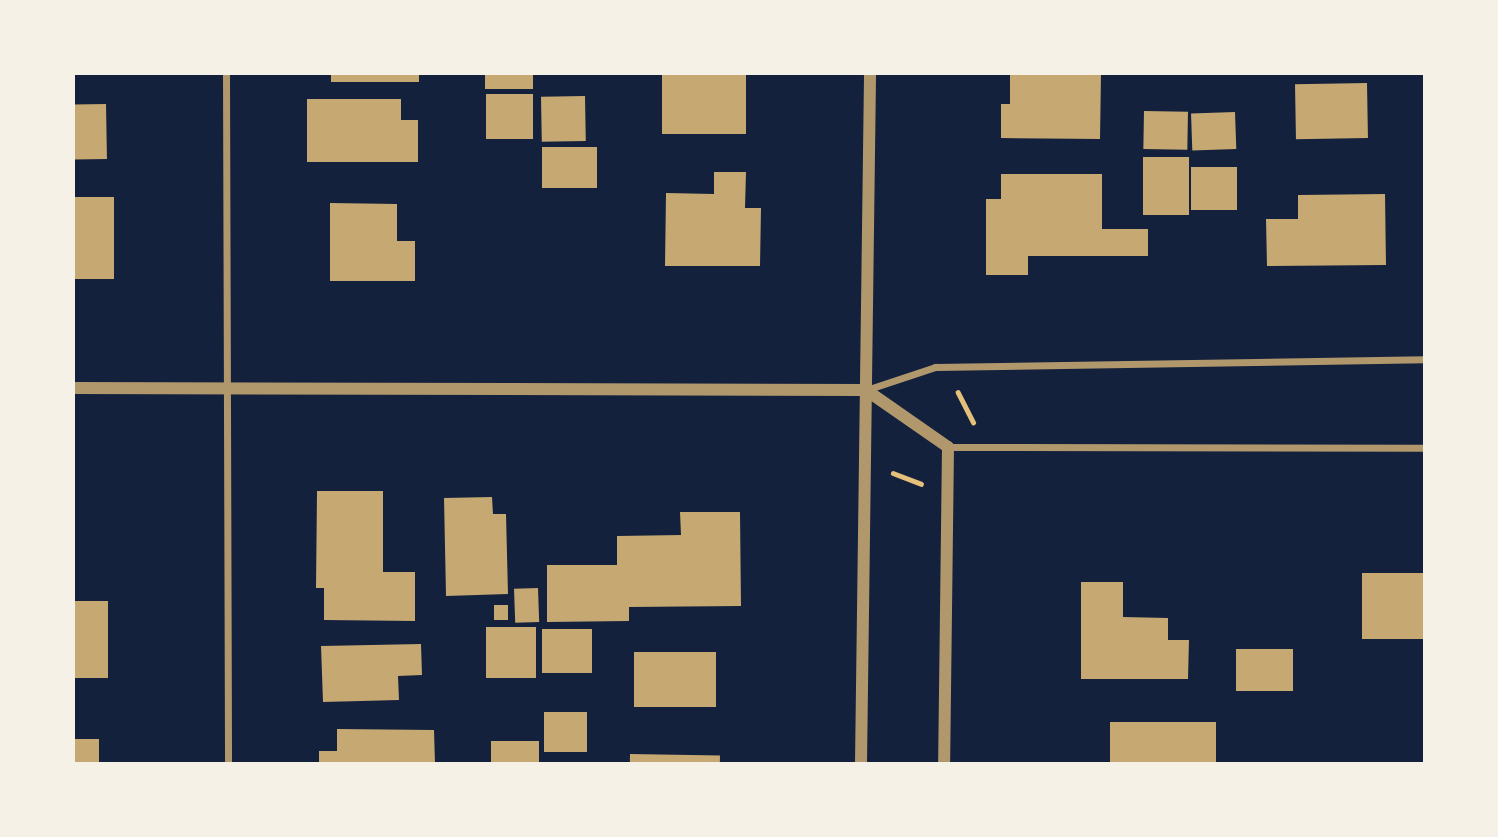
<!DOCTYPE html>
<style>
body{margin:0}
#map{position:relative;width:1498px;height:837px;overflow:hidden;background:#14213d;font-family:"Noto Sans",sans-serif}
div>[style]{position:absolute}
.building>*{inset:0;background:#c6a872;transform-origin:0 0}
.path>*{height:4.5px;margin:-2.25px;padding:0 2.25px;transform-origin:2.25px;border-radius:2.25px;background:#e5c07b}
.minor>*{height:7px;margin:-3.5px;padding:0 3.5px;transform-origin:3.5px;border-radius:3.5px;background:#b1986c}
.tertiary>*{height:12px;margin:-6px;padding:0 6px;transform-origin:6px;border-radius:6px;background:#b1986c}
span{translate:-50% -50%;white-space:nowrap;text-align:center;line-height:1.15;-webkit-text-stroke:6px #f6f1e7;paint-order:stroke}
.frame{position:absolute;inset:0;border:75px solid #f6f1e7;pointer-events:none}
</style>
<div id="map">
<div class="building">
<i style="left:331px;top:74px;width:88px;height:8px"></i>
<i style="left:485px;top:74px;width:48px;height:15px"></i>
<i style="left:662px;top:74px;width:84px;height:60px"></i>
<i style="clip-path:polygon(1010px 74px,1101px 74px,1100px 139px,1001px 138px,1001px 104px,1010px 104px)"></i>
<i style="left:1367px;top:83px;width:55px;height:72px;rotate:89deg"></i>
<i style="left:533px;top:94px;width:45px;height:47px;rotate:90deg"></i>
<i style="left:585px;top:96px;width:45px;height:44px;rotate:89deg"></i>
<i style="clip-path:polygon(307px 99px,401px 99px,401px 120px,418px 120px,418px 162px,307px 162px)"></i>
<i style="left:106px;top:104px;width:55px;height:32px;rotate:89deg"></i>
<i style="left:1144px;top:111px;width:44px;height:38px;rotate:1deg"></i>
<i style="left:1235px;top:112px;width:37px;height:44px;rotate:88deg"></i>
<i style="left:542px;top:147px;width:55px;height:41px"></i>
<i style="left:1143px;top:157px;width:46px;height:58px"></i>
<i style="left:1191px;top:167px;width:46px;height:43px"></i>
<i style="clip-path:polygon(714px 172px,746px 172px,745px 208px,761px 208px,760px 266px,665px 266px,666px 193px,714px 194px)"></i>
<i style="clip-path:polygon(1001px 174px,1102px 174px,1102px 229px,1148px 229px,1148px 256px,1028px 256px,1028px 275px,986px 275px,986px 199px,1001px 199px)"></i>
<i style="clip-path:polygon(1385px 194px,1386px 265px,1267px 266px,1266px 219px,1298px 219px,1298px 195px)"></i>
<i style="left:74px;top:197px;width:40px;height:82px"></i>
<i style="clip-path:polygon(330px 203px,397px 204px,397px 241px,415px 241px,415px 281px,330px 281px)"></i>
<i style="clip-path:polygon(317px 491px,383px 491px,383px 572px,415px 572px,415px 621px,324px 620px,324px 588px,316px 588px)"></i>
<i style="clip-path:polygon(492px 497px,493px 514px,506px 514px,508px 594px,446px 596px,444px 498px)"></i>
<i style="clip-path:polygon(680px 512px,740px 512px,741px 606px,629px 607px,629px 621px,547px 622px,547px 565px,617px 565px,617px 536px,681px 535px)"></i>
<i style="left:1424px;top:573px;width:66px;height:62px;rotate:90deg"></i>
<i style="clip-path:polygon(1081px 582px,1123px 582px,1123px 617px,1168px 618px,1168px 640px,1189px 640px,1188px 679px,1081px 679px)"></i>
<i style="left:538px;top:588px;width:34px;height:24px;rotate:88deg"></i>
<i style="left:74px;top:601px;width:34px;height:77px"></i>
<i style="left:494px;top:605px;width:14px;height:15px"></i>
<i style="left:486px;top:627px;width:50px;height:51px"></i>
<i style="left:592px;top:629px;width:44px;height:50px;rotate:90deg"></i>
<i style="clip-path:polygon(421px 644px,422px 675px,398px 676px,399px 700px,323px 702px,321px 646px)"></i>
<i style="left:1293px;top:649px;width:42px;height:57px;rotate:90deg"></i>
<i style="left:634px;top:652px;width:82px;height:55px"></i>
<i style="left:544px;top:712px;width:43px;height:40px"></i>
<i style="left:1216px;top:722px;width:42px;height:106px;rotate:90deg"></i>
<i style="clip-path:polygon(337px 729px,434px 730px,435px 764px,319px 764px,319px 751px,337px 751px)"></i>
<i style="left:74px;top:739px;width:25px;height:25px"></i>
<i style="left:539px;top:741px;width:23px;height:48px;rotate:90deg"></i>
<i style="left:630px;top:754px;width:90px;height:10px;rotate:1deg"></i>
</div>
<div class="path">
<i style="left:958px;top:392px;width:34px;rotate:63deg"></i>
<i style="left:893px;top:473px;width:30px;rotate:21deg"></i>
</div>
<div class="minor">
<i style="left:226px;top:74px;width:690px;rotate:89.83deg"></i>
<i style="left:866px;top:390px;width:73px;rotate:-18.4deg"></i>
<i style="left:935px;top:367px;width:489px;rotate:-0.9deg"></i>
<i style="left:948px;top:447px;width:476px;rotate:0.1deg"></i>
</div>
<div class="tertiary">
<i style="left:74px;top:388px;width:792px;rotate:0.14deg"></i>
<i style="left:866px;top:390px;width:100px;rotate:34.8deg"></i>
<i style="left:948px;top:447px;width:317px;rotate:90.7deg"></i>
<i style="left:861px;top:764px;width:690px;rotate:-89.25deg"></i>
</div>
<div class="frame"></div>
</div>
